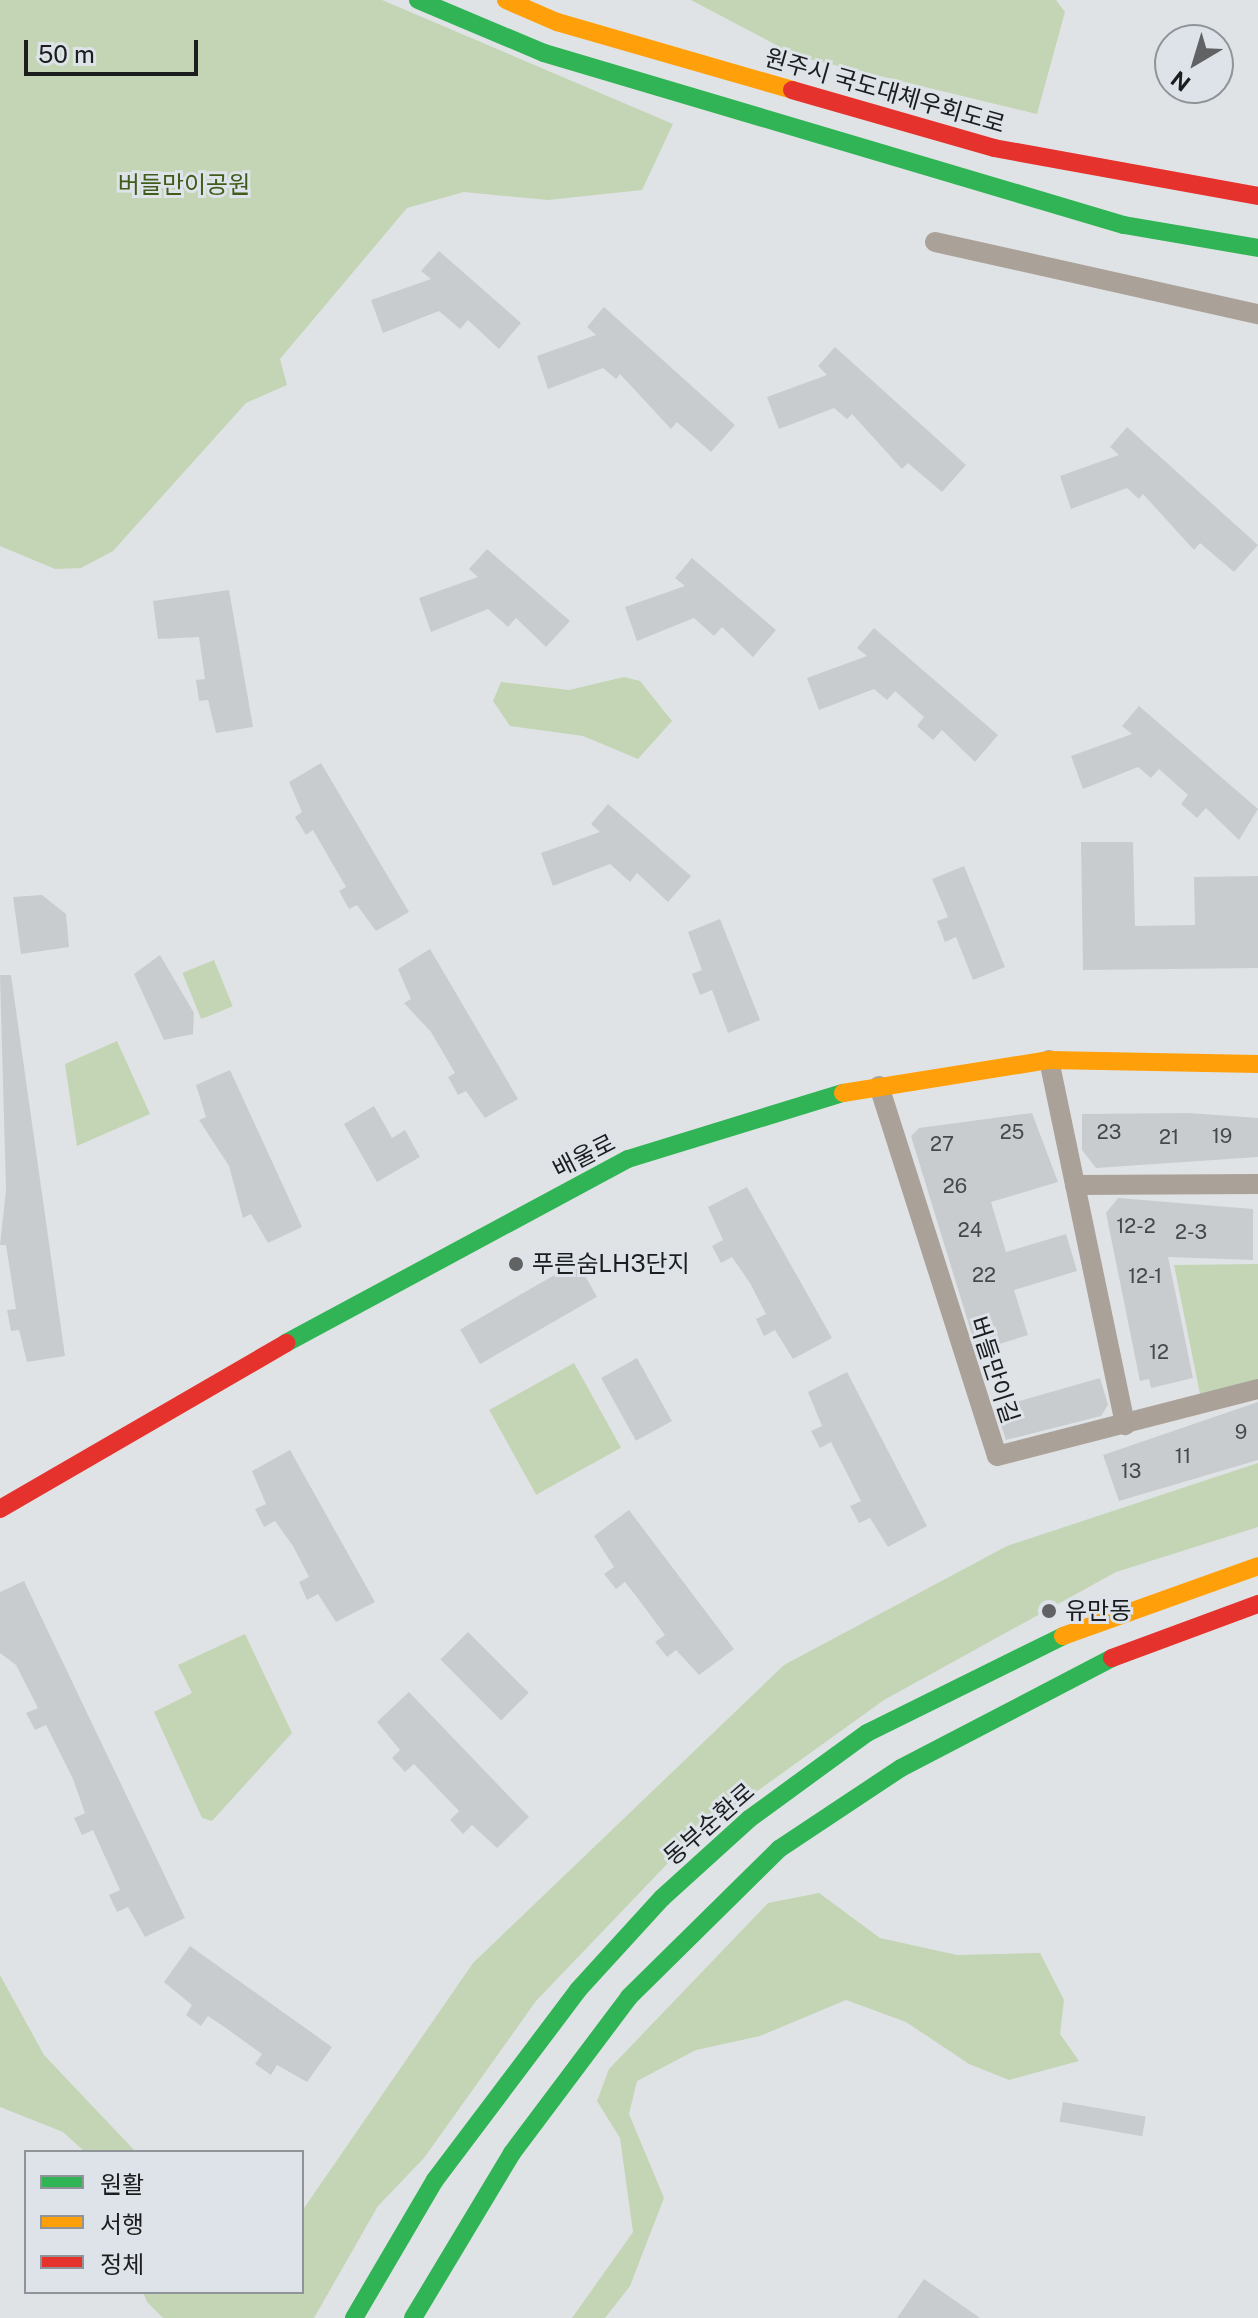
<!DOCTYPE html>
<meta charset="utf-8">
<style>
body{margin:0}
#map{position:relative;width:1258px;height:2318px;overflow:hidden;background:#e0e3e5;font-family:"Public Sans","Noto Sans KR",sans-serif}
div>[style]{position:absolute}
.green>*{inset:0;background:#c3d5b5;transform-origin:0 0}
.building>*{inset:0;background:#c9ccce;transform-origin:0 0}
.street>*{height:20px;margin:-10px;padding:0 10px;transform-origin:10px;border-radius:10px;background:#aaa199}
.fast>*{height:18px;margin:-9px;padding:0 9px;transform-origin:9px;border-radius:9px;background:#30b455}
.slow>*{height:18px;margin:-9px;padding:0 9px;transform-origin:9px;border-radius:9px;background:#ff9f0a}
.jam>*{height:18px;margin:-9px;padding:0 9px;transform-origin:9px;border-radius:9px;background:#e5322d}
.dots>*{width:22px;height:22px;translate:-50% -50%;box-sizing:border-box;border:4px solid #dde3e8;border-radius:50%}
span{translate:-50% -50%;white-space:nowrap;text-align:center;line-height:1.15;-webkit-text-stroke:6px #dde3e8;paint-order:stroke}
.number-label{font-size:20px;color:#46494b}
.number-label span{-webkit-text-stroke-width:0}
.street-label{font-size:24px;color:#1b1d1f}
.park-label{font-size:24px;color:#3f5c18}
.poi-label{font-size:24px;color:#1b1d1f}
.left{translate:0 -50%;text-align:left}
.legend{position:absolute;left:24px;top:2150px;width:280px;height:144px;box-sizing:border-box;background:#dde3e8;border:2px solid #8f9498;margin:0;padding:10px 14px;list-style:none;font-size:24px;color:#1b1d1f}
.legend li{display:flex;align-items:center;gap:16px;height:40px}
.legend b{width:40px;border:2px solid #8f9498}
.north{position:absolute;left:1154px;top:24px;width:80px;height:80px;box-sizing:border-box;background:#dde3e8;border:2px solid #8f9498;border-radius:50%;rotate:218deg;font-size:22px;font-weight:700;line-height:32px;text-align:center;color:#1b1d1f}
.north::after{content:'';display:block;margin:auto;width:28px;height:36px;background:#606264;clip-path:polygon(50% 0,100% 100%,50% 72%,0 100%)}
.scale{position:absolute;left:24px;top:40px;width:174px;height:36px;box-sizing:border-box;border:4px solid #1b1d1f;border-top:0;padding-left:10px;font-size:24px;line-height:28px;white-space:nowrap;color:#1b1d1f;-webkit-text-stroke:6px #dde3e8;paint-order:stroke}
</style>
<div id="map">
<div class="green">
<i style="clip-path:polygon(0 0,382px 0,673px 124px,642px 190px,548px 200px,464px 192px,407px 208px,280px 359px,287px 385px,246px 403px,113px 551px,81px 568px,55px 569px,0 546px)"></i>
<i style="clip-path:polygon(691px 0,1056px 0,1065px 12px,1037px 114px,797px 56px)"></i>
<i style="clip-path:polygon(624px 677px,640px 681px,672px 721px,638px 759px,583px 736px,510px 726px,493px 701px,501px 682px,569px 690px)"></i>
<i style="left:214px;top:960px;width:50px;height:34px;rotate:68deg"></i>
<i style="clip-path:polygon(117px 1041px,150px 1114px,77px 1146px,65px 1064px)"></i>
<i style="clip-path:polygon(1258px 1264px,1258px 1381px,1200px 1394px,1174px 1265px)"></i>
<i style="left:574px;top:1363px;width:97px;height:97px;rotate:61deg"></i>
<i style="clip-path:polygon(1258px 1463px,1258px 1527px,1116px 1572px,884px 1700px,692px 1838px,536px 2001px,424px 2158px,378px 2206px,314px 2318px,163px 2318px,147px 2302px,143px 2292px,302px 2292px,302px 2211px,473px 1963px,784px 1665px,1007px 1546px)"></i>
<i style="clip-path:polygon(245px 1634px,292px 1733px,212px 1821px,202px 1818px,154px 1712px,192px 1693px,178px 1665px)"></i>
<i style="clip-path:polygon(819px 1893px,880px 1938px,957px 1955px,1040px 1953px,1064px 2000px,1060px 2034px,1079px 2061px,1009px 2080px,969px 2064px,906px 2022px,846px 2000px,760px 2036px,696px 2050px,637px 2081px,629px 2114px,664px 2198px,630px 2286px,605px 2318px,572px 2318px,633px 2232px,620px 2138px,597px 2101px,609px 2069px,768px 1903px)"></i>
<i style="clip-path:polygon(0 1975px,44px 2055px,136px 2152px,85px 2152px,63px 2132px,0 2107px)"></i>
</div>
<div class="building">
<i style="clip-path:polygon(439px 251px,521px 323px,499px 349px,468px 320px,460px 329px,439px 311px,383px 333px,371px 300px,431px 279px,421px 271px)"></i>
<i style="clip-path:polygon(604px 307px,735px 425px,711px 452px,677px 422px,671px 429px,620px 374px,616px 379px,603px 368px,548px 389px,537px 356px,596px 335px,587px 327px)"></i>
<i style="clip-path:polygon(835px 347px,966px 465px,942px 492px,908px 463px,902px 469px,852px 414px,847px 419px,834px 408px,779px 429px,767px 397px,827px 375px,818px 366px)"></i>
<i style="clip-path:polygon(1127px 427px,1258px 545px,1234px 572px,1200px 543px,1194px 550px,1143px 494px,1139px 499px,1127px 488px,1071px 509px,1060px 476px,1119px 455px,1110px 447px)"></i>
<i style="clip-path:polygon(487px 549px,570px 621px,546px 647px,516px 618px,508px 627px,488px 609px,431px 632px,419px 598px,478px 577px,469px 569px)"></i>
<i style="clip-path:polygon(692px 558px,776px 630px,753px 657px,722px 627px,714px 636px,694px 618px,637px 641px,625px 607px,685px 586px,675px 578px)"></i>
<i style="clip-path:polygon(229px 590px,253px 727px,216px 733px,208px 700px,199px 701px,196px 680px,205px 679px,199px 637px,158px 639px,153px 601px)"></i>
<i style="clip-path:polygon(874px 628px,998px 735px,975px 762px,942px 730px,933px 740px,917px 726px,924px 717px,895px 691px,887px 700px,874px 689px,819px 710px,807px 678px,867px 656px,857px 648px)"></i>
<i style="clip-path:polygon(1139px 706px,1258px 809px,1239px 840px,1206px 808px,1197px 818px,1181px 804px,1188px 795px,1159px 769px,1151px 778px,1138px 767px,1083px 789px,1071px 756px,1132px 734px,1122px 726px)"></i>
<i style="clip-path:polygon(321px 763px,409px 912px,376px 931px,357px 905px,349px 909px,339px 891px,346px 887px,313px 830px,306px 835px,295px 817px,302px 812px,289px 782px)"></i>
<i style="clip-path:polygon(608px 804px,691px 876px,668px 902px,637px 873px,630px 882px,610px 864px,553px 886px,541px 853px,600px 832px,591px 824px)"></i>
<i style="clip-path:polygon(1081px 842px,1133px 842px,1135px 926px,1195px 925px,1194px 877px,1258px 876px,1258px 968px,1083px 970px)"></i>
<i style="clip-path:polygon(964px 866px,1005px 967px,973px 980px,956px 937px,945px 942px,937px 921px,948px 917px,932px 879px)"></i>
<i style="clip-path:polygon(42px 895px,66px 914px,69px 947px,21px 954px,13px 897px)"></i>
<i style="clip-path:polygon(720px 919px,760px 1020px,728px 1033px,712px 990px,700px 995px,692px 974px,702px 970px,688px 932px)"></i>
<i style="clip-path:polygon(430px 949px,518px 1099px,485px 1118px,466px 1091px,458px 1095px,448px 1077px,455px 1073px,431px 1032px,404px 1003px,411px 999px,398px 969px)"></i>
<i style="clip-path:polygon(160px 955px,194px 1013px,193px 1034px,164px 1040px,134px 974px)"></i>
<i style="clip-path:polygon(0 975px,11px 975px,65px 1356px,27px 1362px,19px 1330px,11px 1331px,7px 1310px,16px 1309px,6px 1245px,0 1245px,6px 1190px)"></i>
<i style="clip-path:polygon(230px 1070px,302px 1227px,268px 1243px,251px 1214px,243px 1218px,229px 1166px,199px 1120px,206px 1117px,196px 1085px)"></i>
<i style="clip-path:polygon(374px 1106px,392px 1138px,405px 1130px,420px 1157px,377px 1182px,344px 1124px)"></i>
<i style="clip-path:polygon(1032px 1113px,1058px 1182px,991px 1202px,1006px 1252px,1066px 1234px,1077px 1271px,1014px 1290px,1028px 1335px,977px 1351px,911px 1136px,919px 1128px)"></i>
<i style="clip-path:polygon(1188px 1113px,1258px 1118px,1258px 1157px,1096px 1168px,1082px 1150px,1082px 1114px)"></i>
<i style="clip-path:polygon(747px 1187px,832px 1338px,793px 1359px,775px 1330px,764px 1336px,756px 1319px,766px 1314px,750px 1283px,732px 1257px,721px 1263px,712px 1246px,723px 1240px,708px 1207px)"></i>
<i style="clip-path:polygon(1118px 1198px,1253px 1209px,1253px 1260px,1168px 1257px,1193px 1378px,1151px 1388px,1149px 1379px,1140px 1381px,1106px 1213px)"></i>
<i style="left:577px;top:1262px;width:40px;height:135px;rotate:60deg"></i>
<i style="left:637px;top:1358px;width:72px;height:41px;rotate:61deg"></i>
<i style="clip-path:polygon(847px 1372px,927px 1526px,888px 1547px,870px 1518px,859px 1523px,850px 1506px,861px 1501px,831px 1442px,820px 1448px,811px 1431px,822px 1426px,808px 1392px)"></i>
<i style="clip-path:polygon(1100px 1378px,1108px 1405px,1101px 1416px,1006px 1440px,995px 1408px)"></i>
<i style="clip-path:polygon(1258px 1402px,1258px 1460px,1119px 1501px,1103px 1455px)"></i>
<i style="clip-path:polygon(290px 1450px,375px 1602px,336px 1622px,318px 1594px,307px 1600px,299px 1582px,309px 1577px,293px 1546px,275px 1521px,264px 1527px,255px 1509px,266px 1504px,252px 1471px)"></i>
<i style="clip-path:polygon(629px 1510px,734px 1649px,699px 1675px,676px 1650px,667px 1657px,655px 1642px,665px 1635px,636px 1596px,625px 1582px,616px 1589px,604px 1574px,614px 1567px,594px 1536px)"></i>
<i style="clip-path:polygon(24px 1581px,185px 1918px,145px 1937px,128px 1907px,117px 1912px,109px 1895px,120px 1890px,93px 1830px,82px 1835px,74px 1818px,85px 1813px,73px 1779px,46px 1725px,35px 1730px,26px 1713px,38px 1708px,16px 1665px,0 1653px,0 1592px)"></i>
<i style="left:468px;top:1632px;width:86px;height:39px;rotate:45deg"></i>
<i style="clip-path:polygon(409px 1692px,529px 1817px,497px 1848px,472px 1825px,463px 1834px,450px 1820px,459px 1811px,414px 1764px,405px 1772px,392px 1758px,400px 1750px,377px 1722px)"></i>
<i style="clip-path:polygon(190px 1946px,332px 2047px,307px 2082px,277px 2065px,271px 2075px,255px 2064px,262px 2054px,223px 2026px,208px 2016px,201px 2026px,186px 2015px,192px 2005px,164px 1982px)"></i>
<i style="left:1063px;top:2102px;width:84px;height:20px;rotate:10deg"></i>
<i style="clip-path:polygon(924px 2279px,980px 2318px,897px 2318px)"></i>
</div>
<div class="street">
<i style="left:935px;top:242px;width:331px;rotate:12.6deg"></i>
<i style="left:1049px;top:1060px;width:373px;rotate:78.2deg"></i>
<i style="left:879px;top:1086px;width:388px;rotate:72.3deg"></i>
<i style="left:997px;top:1456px;width:269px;rotate:-14.4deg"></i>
<i style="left:1075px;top:1185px;width:183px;rotate:-0.3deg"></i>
</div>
<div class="fast">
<i style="left:418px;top:0;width:137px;rotate:22.8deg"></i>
<i style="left:544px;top:53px;width:605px;rotate:16.52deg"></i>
<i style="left:1124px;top:225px;width:136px;rotate:9.7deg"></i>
<i style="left:286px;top:1343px;width:388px;rotate:-28.3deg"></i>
<i style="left:628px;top:1159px;width:225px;rotate:-17.1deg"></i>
<i style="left:354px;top:2318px;width:160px;rotate:-59.6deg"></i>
<i style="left:435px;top:2180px;width:238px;rotate:-53deg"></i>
<i style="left:578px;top:1990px;width:125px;rotate:-47.6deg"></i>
<i style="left:662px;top:1898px;width:118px;rotate:-42.2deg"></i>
<i style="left:749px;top:1819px;width:146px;rotate:-36.1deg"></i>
<i style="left:867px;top:1733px;width:219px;rotate:-26.3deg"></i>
<i style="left:413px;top:2318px;width:192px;rotate:-59deg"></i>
<i style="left:512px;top:2153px;width:195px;rotate:-53.1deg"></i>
<i style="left:629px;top:1997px;width:211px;rotate:-44.6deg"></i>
<i style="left:779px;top:1849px;width:146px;rotate:-33.6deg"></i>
<i style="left:901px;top:1768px;width:238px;rotate:-27.5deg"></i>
</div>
<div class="slow">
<i style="left:506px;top:0;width:56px;rotate:23.3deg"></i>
<i style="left:557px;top:22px;width:245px;rotate:16.1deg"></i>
<i style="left:843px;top:1093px;width:209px;rotate:-9.1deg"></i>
<i style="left:1049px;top:1060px;width:209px;rotate:1.1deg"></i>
<i style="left:1063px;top:1636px;width:207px;rotate:-19.7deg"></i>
</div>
<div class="jam">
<i style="left:792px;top:90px;width:210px;rotate:16deg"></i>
<i style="left:994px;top:148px;width:268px;rotate:10.3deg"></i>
<i style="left:0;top:1509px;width:331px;rotate:-30.1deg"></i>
<i style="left:1112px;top:1658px;width:156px;rotate:-20.3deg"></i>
</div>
<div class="dots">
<i style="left:516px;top:1264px;background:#606264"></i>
<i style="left:1049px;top:1611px;background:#606264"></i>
</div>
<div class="number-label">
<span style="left:1012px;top:1132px">25</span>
<span style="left:1109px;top:1132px">23</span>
<span style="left:1222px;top:1136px">19</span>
<span style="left:1169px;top:1137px">21</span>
<span style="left:942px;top:1144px">27</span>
<span style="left:955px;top:1186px">26</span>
<span style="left:1136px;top:1226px">12-2</span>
<span style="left:970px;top:1230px">24</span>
<span style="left:1191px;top:1232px">2-3</span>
<span style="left:984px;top:1275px">22</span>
<span style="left:1145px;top:1276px">12-1</span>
<span style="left:1159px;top:1352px">12</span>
<span style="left:1241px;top:1432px">9</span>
<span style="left:1183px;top:1456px">11</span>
<span style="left:1131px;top:1471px">13</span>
</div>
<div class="street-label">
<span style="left:885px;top:91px;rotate:16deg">원주시 국도대체우회도로</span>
<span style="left:584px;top:1156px;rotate:-27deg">배울로</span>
<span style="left:994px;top:1370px;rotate:72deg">버들만이길</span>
<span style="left:709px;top:1824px;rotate:-41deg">동부순환로</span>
</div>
<div class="park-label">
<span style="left:184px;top:185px">버들만이공원</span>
</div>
<div class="poi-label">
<span class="left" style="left:532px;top:1264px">푸른숨LH3단지</span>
<span class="left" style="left:1065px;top:1611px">유만동</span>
</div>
<ul class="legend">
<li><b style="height:10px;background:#30b455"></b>원활</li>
<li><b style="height:10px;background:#ff9f0a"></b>서행</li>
<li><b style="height:10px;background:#e5322d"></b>정체</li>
</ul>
<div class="north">N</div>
<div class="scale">50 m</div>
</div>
